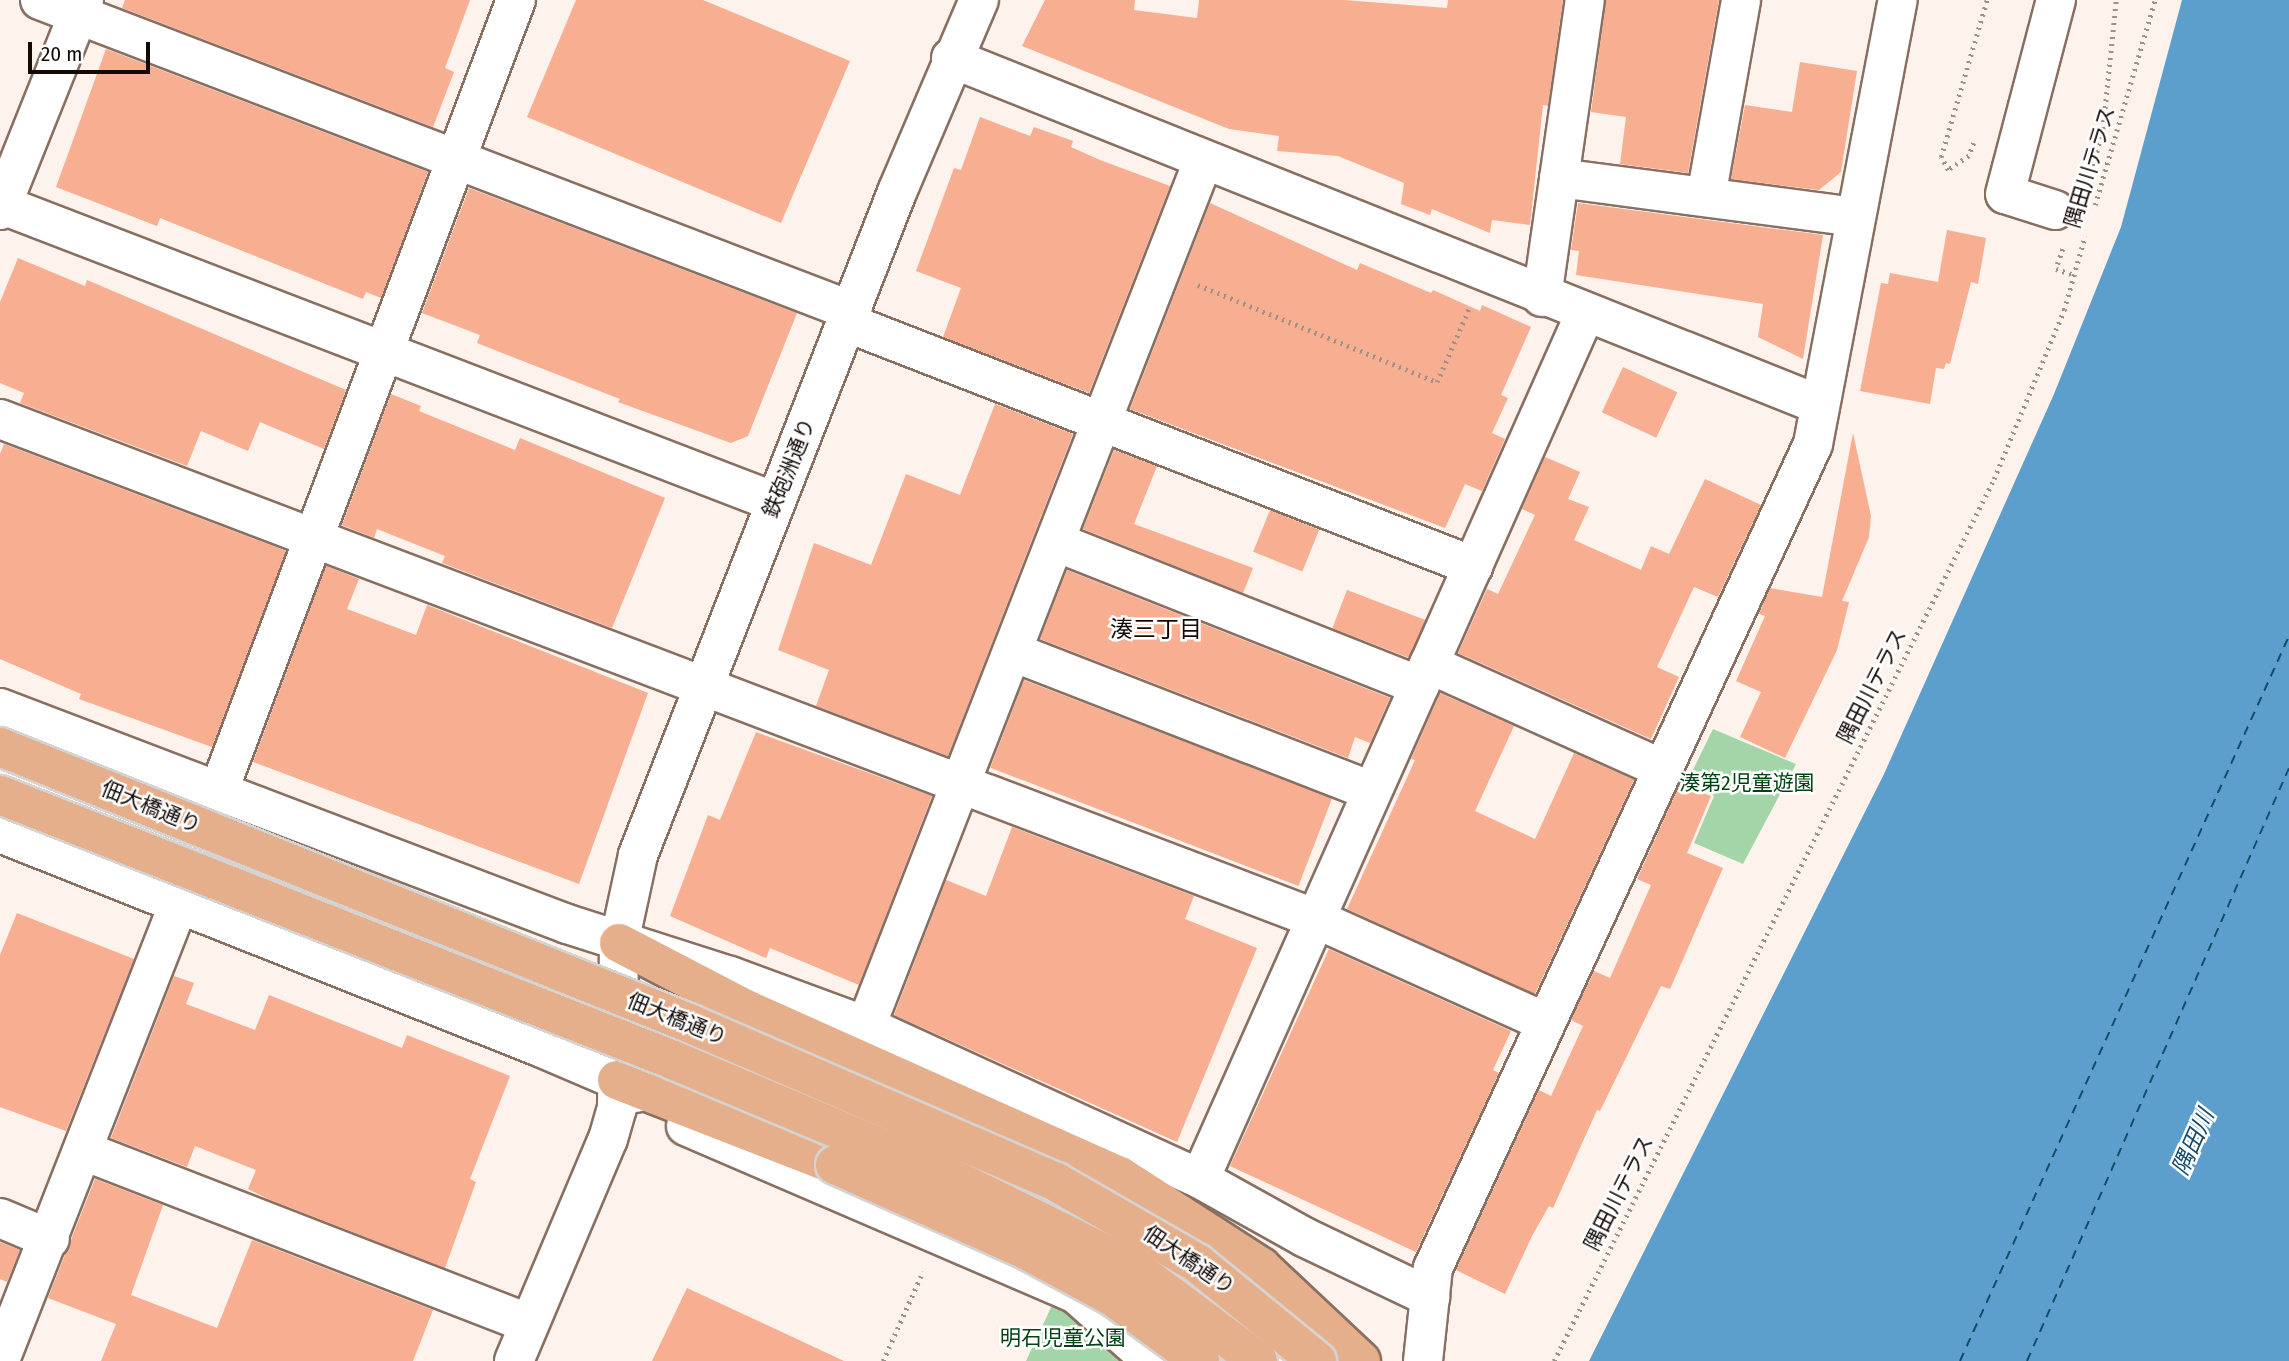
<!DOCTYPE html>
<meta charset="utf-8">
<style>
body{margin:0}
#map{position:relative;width:2289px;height:1361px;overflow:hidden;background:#fef2ec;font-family:"Fira Sans Condensed","Noto Sans JP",sans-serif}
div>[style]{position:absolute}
.green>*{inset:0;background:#a3d5a8}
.water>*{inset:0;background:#5c9fcc}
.ferry>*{height:2px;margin-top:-1px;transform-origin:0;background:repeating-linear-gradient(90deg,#174b6a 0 9px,transparent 0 16px)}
.building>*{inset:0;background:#f8ae91;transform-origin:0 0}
.path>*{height:4.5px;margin-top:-2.25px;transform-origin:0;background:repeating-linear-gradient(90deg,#9c928c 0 2px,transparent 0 7px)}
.roads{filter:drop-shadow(2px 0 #886f62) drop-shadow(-2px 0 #886f62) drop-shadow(0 2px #886f62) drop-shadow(0 -2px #886f62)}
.minor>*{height:38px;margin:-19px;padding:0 19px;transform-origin:19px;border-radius:19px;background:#fff}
.major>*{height:38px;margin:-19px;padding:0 19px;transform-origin:19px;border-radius:19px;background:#e6af8c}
.bridges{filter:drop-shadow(2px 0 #d5d3d2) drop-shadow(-2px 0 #d5d3d2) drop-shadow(0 2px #d5d3d2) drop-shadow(0 -2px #d5d3d2)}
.major-bridge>*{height:38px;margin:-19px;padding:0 19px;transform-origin:19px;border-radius:19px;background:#e6af8c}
span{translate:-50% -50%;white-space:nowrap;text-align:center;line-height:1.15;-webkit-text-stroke:5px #fff;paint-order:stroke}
.street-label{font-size:21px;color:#130a06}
.park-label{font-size:21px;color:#004313}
.neighbourhood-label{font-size:23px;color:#130a06}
.water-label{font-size:23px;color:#174b6a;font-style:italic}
.scale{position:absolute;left:28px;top:42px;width:122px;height:32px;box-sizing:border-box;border:4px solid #130a06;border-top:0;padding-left:9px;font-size:21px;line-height:24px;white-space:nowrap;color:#130a06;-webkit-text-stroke:5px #fff;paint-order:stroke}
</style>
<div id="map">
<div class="green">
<i style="clip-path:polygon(1713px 729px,1796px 764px,1743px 864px,1694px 843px,1714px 796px,1687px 782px)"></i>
<i style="clip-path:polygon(1054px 1301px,1128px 1361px,1026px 1361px)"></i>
</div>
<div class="water">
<i style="clip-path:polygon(2182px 0,2289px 0,2289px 1361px,1589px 1361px,1884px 774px,2054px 394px,2121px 227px)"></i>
</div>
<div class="ferry">
<i style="left:1960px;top:1361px;width:796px;rotate:-65.59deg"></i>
<i style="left:2027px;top:1361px;width:648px;rotate:-66.16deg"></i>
</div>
<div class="building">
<i style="clip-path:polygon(125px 0,470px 0,445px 68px,454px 72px,433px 127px,122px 8px)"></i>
<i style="clip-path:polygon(576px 0,703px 0,850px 61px,781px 223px,527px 117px)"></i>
<i style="clip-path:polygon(1045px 0,1135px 0,1134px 10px,1197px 18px,1199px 0,1344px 0,1447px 8px,1448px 0,1563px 0,1548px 106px,1543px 105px,1530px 225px,1492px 220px,1490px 233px,1432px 209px,1430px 215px,1401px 204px,1404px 183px,1338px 156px,1277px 151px,1279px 136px,1229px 129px,1022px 46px)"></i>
<i style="clip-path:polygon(1606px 0,1719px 0,1688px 173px,1620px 164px,1626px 117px,1591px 112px)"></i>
<i style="clip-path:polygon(106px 49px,428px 172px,381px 298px,366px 292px,363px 299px,160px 218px,157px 226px,56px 187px)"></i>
<i style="clip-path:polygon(1800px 62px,1857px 71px,1841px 172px,1819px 190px,1731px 179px,1745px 105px,1792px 112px)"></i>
<i style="clip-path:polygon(980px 117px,1030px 136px,1034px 127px,1073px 141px,1071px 147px,1100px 160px,1170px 186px,1089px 393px,943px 337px,961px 288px,916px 271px,954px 168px,961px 170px)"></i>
<i style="clip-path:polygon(469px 188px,797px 313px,748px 436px,731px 443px,618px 402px,620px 399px,477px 343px,480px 335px,422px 313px)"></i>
<i style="clip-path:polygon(1210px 203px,1357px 270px,1360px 263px,1431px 293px,1433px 290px,1480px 311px,1482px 305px,1531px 327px,1501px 395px,1508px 398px,1492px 433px,1505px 439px,1482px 491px,1465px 484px,1445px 528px,1130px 409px)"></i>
<i style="clip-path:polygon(1578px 203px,1823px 235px,1803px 359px,1758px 337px,1763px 304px,1576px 275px,1579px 251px,1571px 250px)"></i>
<i style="clip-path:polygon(1947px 230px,1986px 238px,1978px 284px,1971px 282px,1950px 364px,1946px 363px,1944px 369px,1936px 368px,1930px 404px,1860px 391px,1881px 283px,1888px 284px,1890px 273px,1938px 282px)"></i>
<i style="clip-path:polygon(18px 258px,85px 286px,87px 280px,346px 390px,324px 449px,260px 422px,248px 451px,201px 431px,187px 466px,20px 403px,24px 393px,0 383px,0 302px)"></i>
<i style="left:1623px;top:367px;width:60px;height:50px;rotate:25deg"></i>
<i style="clip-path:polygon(391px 394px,421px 406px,419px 411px,515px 450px,520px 438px,665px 498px,612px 628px,442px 563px,445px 556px,377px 529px,374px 538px,342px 525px)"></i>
<i style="clip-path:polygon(995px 404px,1073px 434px,948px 756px,816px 706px,829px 670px,778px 650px,814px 543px,871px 565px,906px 474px,960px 495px)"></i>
<i style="clip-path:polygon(1853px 433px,1871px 516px,1869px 537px,1842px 601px,1849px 602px,1837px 650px,1785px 758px,1740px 737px,1761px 692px,1736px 681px,1765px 616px,1759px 614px,1770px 588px,1822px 597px)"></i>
<i style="clip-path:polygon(4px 444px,286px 551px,212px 747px,79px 699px,81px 694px,0 659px,0 454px)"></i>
<i style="clip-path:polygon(1114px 450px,1157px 466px,1134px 524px,1253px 568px,1243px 593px,1083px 529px)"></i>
<i style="clip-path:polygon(1545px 457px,1580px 472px,1568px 499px,1589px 507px,1574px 540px,1641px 570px,1651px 546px,1669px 554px,1705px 479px,1761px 505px,1718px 597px,1694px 587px,1657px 667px,1679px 677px,1651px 739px,1458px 653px,1487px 589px,1498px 594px,1535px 515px,1522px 509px)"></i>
<i style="left:1270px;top:510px;width:53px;height:45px;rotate:22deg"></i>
<i style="clip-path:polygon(326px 566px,359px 579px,347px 609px,416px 635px,427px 605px,648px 693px,579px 884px,253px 762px)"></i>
<i style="clip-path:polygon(1067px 570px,1390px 698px,1370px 743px,1355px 737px,1348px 758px,1040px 639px)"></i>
<i style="left:1347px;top:590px;width:84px;height:41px;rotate:21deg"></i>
<i style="left:1024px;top:680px;width:330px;height:94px;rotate:21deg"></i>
<i style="clip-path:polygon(1440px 693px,1514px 726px,1475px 811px,1535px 839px,1574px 753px,1634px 780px,1535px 994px,1347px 909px,1415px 760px,1411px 759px)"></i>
<i style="clip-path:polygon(756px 732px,932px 796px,859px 985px,770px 948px,766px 958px,670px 916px,708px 815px,720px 820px)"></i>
<i style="clip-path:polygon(1680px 784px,1711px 796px,1687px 853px,1723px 868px,1670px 989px,1661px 986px,1600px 1111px,1597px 1110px,1553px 1208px,1549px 1206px,1532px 1236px,1505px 1294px,1456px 1270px,1539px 1090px,1551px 1096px,1583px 1026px,1571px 1020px,1594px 971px,1610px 978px,1651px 885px,1637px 879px)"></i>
<i style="clip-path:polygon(1012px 827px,1194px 896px,1185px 919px,1257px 948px,1177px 1142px,894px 1015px,946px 880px,986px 896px)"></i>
<i style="clip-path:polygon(17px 913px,134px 959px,66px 1131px,0 1107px,0 955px)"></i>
<i style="clip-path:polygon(1329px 949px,1511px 1031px,1493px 1070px,1499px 1073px,1416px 1252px,1230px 1166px)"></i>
<i style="clip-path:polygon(174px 976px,194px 983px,186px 1004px,255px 1030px,269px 995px,402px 1048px,407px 1035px,510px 1076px,470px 1179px,476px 1182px,445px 1268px,268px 1199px,248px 1189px,256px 1170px,195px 1146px,187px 1167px,111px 1138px)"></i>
<i style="clip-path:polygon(95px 1179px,163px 1205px,131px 1295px,217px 1328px,252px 1240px,433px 1310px,413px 1361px,101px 1361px,116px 1324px,48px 1298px)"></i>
<i style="clip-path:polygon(0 1242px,20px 1250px,7px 1282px,0 1279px)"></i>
<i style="clip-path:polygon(687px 1288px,844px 1361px,652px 1361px)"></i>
</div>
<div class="path">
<i style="left:1974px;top:143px;width:14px;rotate:111deg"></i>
<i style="left:1969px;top:156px;width:25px;rotate:146deg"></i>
<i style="left:1948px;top:170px;width:15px;rotate:-118deg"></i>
<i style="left:1941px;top:157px;width:164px;rotate:-73.7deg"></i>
<i style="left:2085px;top:185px;width:52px;rotate:-70.9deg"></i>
<i style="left:2102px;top:136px;width:137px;rotate:-84.1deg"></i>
<i style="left:2095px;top:205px;width:214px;rotate:-73.7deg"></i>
<i style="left:2063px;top:249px;width:21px;rotate:109deg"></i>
<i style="left:2056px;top:269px;width:19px;rotate:18deg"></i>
<i style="left:1198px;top:285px;width:258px;rotate:22.1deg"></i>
<i style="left:1437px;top:382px;width:83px;rotate:-66.5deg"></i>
<i style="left:883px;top:1361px;width:98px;rotate:-66deg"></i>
<i style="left:1554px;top:1361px;width:986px;rotate:-63.49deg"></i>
<i style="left:1994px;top:479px;width:183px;rotate:-67.5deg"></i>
<i style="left:2064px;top:310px;width:77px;rotate:-74.2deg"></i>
</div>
<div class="roads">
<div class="minor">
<i style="left:40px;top:0;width:870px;rotate:20.96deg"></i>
<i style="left:951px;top:58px;width:936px;rotate:21.77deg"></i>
<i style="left:1559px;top:178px;width:299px;rotate:7.5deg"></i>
<i style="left:1706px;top:197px;width:200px;rotate:-79.9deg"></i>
<i style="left:0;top:204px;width:830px;rotate:21.03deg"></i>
<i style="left:0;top:210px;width:226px;rotate:-68.2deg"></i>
<i style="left:2055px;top:210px;width:52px;rotate:-162.3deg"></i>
<i style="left:2005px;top:194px;width:201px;rotate:-75.3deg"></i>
<i style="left:1542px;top:297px;width:300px;rotate:-81.8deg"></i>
<i style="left:848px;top:323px;width:671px;rotate:21.25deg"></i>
<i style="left:0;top:419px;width:1408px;rotate:20.8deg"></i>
<i style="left:1316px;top:919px;width:251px;rotate:24.2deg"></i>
<i style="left:1056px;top:542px;width:391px;rotate:21.6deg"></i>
<i style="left:1013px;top:652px;width:385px;rotate:21.2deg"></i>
<i style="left:1429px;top:664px;width:256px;rotate:24.2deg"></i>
<i style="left:0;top:708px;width:607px;rotate:20.85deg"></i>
<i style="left:567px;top:924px;width:171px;rotate:17.7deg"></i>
<i style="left:730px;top:976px;width:145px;rotate:20.2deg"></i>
<i style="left:866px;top:1026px;width:367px;rotate:24.6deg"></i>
<i style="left:1200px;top:1179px;width:119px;rotate:29.1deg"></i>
<i style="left:1304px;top:1237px;width:140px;rotate:25.5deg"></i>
<i style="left:219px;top:790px;width:844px;rotate:-69.4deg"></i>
<i style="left:0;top:833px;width:581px;rotate:21.62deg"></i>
<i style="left:540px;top:1047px;width:84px;rotate:23.2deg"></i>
<i style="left:617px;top:1080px;width:23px;rotate:34deg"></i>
<i style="left:866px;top:1026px;width:928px;rotate:-68.71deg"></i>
<i style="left:686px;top:1126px;width:425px;rotate:23.3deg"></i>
<i style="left:1076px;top:1294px;width:101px;rotate:41.4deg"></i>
<i style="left:84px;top:1151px;width:477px;rotate:21.2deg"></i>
<i style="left:1200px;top:1179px;width:947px;rotate:-66.01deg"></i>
<i style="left:0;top:1218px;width:54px;rotate:22.8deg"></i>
<i style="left:0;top:1360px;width:490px;rotate:-68.6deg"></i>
<i style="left:514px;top:1361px;width:241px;rotate:-67.1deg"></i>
<i style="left:608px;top:1139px;width:32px;rotate:-74deg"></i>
<i style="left:617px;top:1108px;width:165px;rotate:-89.3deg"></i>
<i style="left:619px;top:943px;width:90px;rotate:-77.8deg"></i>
<i style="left:638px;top:855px;width:712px;rotate:-68.66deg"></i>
<i style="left:897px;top:192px;width:209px;rotate:-66.9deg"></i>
<i style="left:1423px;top:1361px;width:94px;rotate:-83.9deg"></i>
<i style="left:1433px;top:1268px;width:907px;rotate:-65.24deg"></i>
<i style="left:1813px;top:444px;width:452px;rotate:-79.2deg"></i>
</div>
<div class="major">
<i style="left:619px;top:943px;width:141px;rotate:27.5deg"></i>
<i style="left:744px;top:1008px;width:412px;rotate:24.1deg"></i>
<i style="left:1120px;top:1176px;width:168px;rotate:32.8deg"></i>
<i style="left:1261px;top:1267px;width:137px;rotate:43.2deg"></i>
<i style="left:617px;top:1080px;width:234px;rotate:21.3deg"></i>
</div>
</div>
<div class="bridges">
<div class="major-bridge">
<i style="left:0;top:747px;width:744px;rotate:21.84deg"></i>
<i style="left:691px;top:1024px;width:398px;rotate:23.4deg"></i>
<i style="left:1056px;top:1182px;width:163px;rotate:29.9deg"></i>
<i style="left:1197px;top:1263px;width:155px;rotate:39.2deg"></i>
<i style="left:0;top:795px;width:723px;rotate:21.49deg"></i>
<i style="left:673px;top:1060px;width:294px;rotate:22.8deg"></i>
<i style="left:944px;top:1174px;width:210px;rotate:26.3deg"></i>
<i style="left:1132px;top:1267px;width:157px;rotate:36.7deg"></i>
<i style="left:835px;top:1165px;width:209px;rotate:24deg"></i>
<i style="left:1026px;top:1250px;width:99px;rotate:28.4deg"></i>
<i style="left:1113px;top:1297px;width:108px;rotate:36.3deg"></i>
</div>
</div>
<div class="street-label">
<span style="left:2090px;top:167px;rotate:-73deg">隅田川テラス</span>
<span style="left:789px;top:468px;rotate:-68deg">鉄砲洲通り</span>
<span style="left:1872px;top:686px;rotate:-63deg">隅田川テラス</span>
<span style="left:151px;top:807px;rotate:22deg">佃大橋通り</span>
<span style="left:677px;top:1019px;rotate:22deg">佃大橋通り</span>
<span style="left:1619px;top:1193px;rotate:-63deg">隅田川テラス</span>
<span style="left:1189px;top:1260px;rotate:34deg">佃大橋通り</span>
</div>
<div class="park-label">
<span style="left:1747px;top:783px">湊第2児童遊園</span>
<span style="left:1063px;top:1338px">明石児童公園</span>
</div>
<div class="neighbourhood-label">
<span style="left:1156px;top:629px">湊三丁目</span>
</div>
<div class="water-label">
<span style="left:2193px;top:1142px;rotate:-66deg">隅田川</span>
</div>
<div class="scale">20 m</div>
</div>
